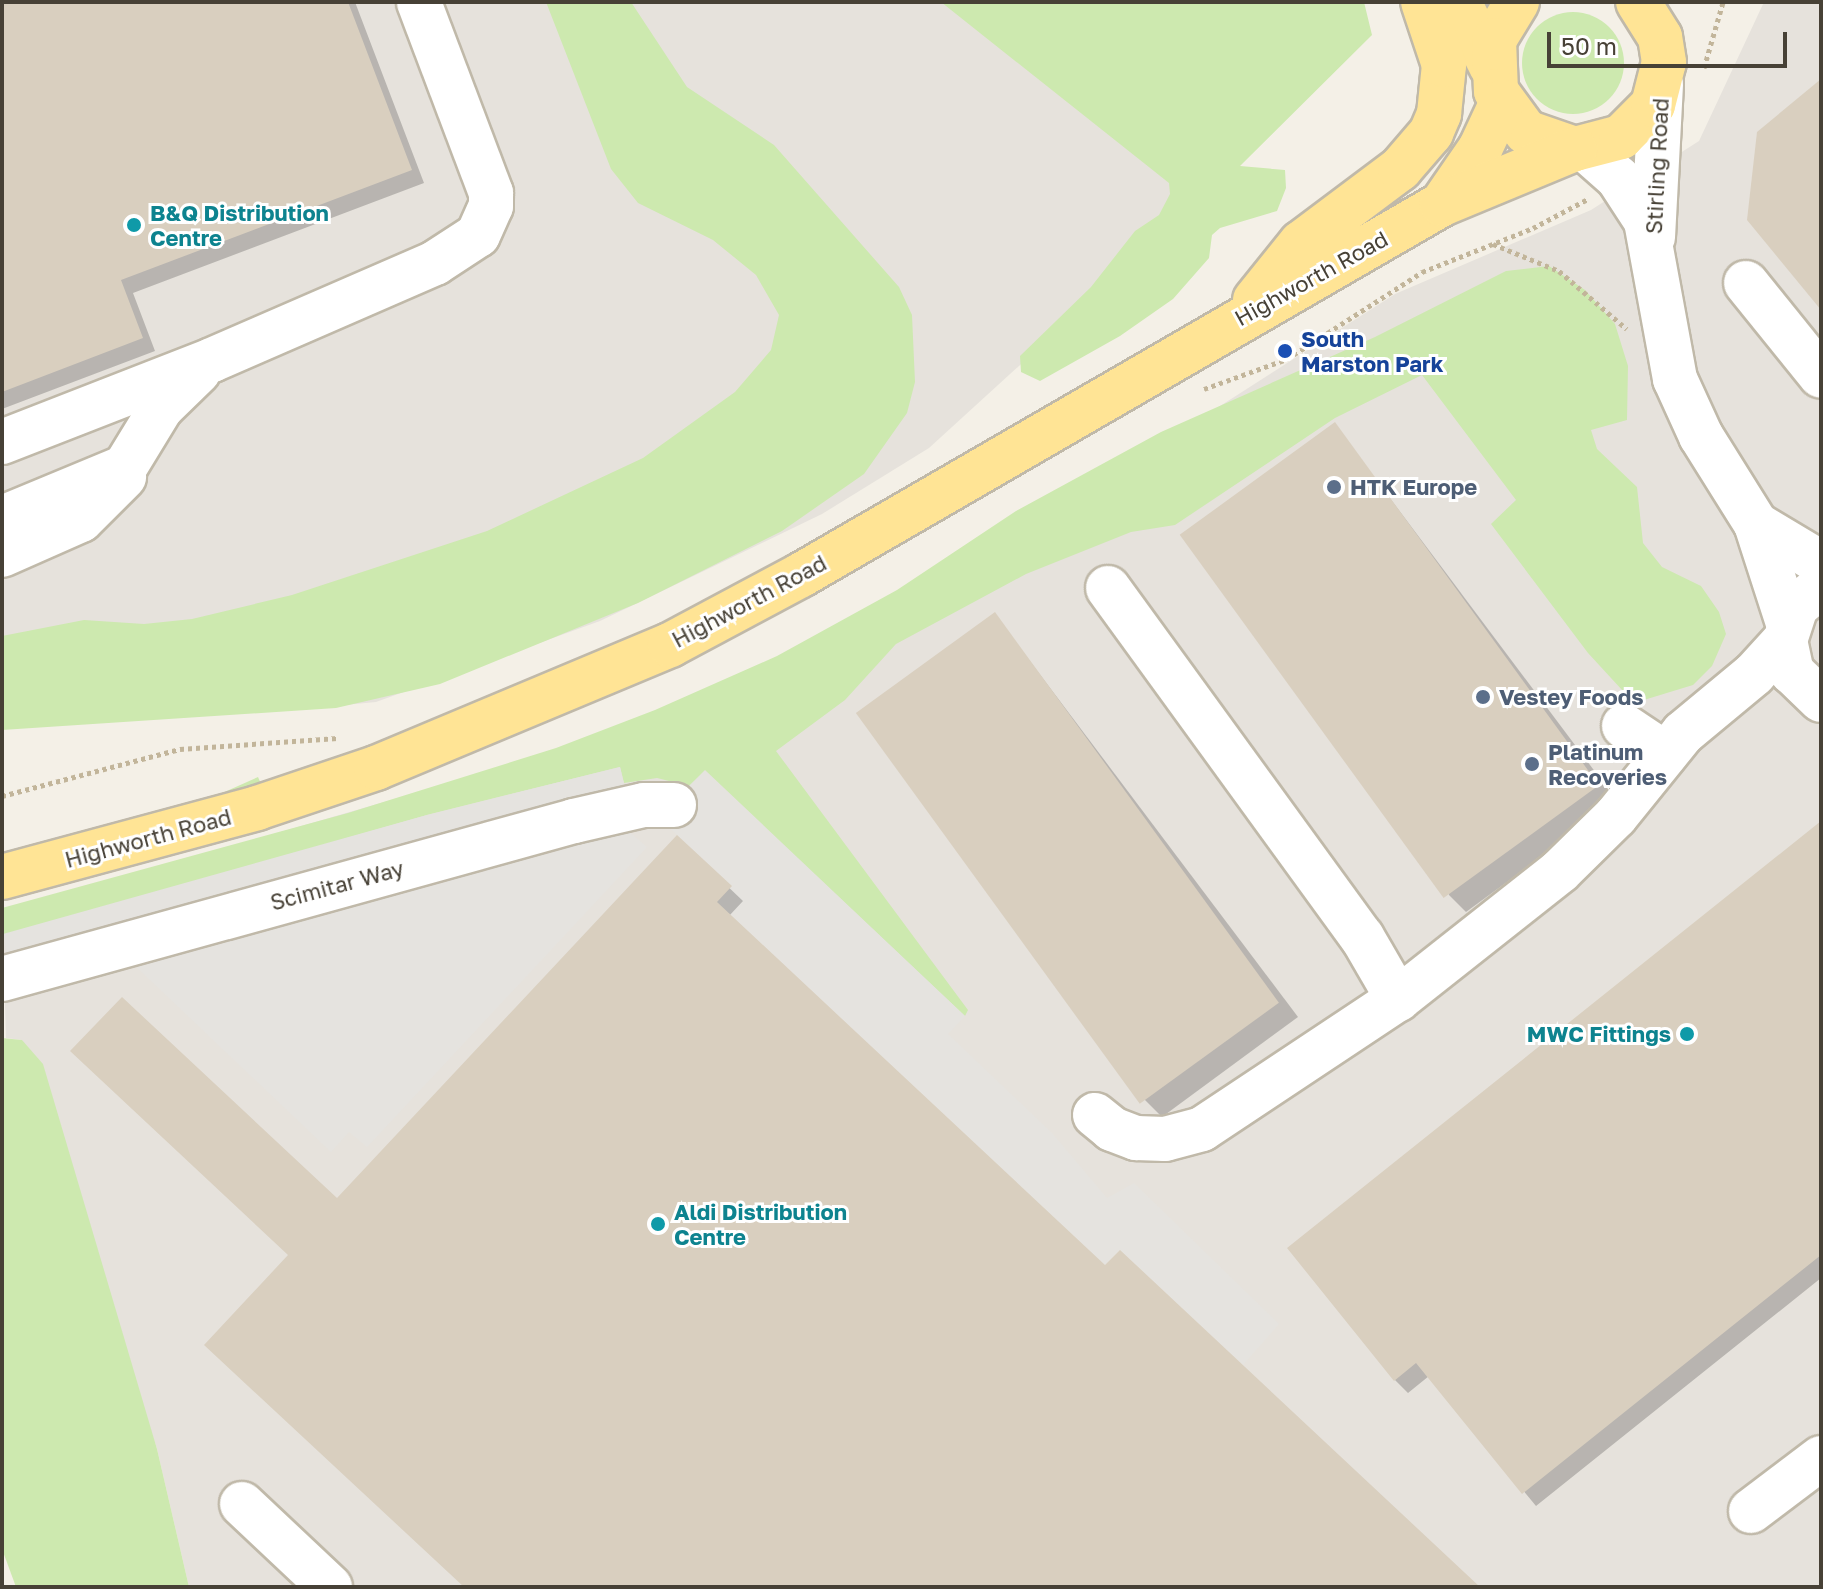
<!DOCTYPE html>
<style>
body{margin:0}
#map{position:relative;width:1823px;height:1589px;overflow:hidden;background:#f4f0e7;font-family:"Golos Text",sans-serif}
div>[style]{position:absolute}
.industrial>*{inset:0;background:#e6e2dc}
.green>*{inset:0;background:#cde9af;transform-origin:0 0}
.round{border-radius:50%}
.parking>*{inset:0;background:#e5e3df}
.shadow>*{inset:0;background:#0003}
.building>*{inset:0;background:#d9cfbf;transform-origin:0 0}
.path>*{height:5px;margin-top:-2.5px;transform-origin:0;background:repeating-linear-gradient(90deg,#c2b59a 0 4px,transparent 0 8px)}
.roads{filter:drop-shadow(2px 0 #c0b9a9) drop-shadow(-2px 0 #c0b9a9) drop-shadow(0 2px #c0b9a9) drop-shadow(0 -2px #c0b9a9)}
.minor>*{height:44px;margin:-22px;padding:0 22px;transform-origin:22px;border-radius:22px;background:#fff}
.major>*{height:44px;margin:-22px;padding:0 22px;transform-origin:22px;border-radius:22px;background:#ffe495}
.dots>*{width:22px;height:22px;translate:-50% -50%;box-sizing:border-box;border:4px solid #fff;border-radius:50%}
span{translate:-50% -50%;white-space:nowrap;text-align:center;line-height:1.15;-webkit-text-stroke:6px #fff;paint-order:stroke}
.street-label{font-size:22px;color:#474136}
.culture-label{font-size:22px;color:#0d838f;font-weight:700}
.left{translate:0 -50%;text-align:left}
.right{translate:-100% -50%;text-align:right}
.transit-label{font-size:22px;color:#164399;font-weight:700}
.service-label{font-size:22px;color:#4e5e75;font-weight:700}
.frame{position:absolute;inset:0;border:4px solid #474136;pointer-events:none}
.scale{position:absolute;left:1547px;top:32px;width:240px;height:36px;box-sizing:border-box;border:4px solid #474136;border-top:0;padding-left:10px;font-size:24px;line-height:28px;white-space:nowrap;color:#474136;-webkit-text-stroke:6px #fff;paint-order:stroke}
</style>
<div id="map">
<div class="industrial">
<i style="clip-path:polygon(2px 2px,992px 2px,1214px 188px,929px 448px,822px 514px,600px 621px,376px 702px,302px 709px,2px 716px)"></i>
<i style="clip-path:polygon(1764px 2px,1821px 2px,1821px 1587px,189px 1587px,157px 1449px,22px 1040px,6px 1038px,2px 913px,653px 724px,925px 595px,1395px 294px,1591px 210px,1699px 141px)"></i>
</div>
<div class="green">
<i style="clip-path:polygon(546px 2px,631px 2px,687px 87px,774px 145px,899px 287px,912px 315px,915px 382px,907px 413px,864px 474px,782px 531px,638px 603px,440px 684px,336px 708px,2px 730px,2px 636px,84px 620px,144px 624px,192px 619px,292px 595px,487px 531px,643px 458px,735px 392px,771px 350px,779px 315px,756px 275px,713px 240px,638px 203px,611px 169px)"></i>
<i style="clip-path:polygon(941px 2px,1364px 2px,1372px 35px,1240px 166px,1285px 170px,1286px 188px,1277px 211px,1220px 228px,1212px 235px,1209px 258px,1173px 299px,1120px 336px,1040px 381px,1021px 372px,1020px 356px,1091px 287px,1135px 231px,1159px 215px,1170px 194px,1169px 183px)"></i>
<i class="round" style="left:1522px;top:12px;width:102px;height:102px"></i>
<i style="clip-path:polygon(1549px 266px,1585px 290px,1615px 324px,1628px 366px,1627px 420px,1591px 430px,1597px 449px,1637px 487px,1643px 543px,1662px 567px,1701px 586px,1719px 612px,1726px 634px,1712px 666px,1693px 685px,1634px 703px,1588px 653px,1491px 524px,1516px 500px,1422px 375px,1335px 418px,1175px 525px,1131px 532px,1026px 574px,896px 644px,845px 700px,776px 751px,968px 1010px,965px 1016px,705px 771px,689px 786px,657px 778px,624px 783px,620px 767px,427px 815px,2px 937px,2px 908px,348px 813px,556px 748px,655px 710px,777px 656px,897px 590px,1016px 511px,1161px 432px,1375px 337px,1506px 271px)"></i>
<i style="left:258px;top:777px;width:10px;height:266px;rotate:66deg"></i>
<i style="clip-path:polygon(2px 1038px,22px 1040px,43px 1064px,157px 1449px,189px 1587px,16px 1587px,2px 1549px)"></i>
</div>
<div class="parking">
<i style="clip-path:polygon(620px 767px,626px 792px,687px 788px,705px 770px,965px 1016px,948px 1034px,1052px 1133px,1107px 1198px,1134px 1183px,1279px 1324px,1243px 1365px,1120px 1250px,1105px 1265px,717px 902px,732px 886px,660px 819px,627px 830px,647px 847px,367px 1147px,349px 1132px,331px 1152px,130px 961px,16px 995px,3px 934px,427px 815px)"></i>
</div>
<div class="shadow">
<i style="clip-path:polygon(2px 2px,355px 2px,424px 183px,133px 293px,155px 351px,2px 409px)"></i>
<i style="clip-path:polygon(1335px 425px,1617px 801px,1466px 912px,1449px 895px)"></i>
<i style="clip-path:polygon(995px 615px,1298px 1017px,1162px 1117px,1145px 1100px)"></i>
<i style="clip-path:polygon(1821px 823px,1821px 1278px,1536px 1506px,1429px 1376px,1408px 1393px,1395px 1380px,1289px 1248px)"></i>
<i style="clip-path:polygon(677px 838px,743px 901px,729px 916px,1106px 1268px,1477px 1587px,466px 1587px,290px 1255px)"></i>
</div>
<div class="building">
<i style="clip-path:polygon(2px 2px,348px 2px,412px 170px,121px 280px,143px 338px,2px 392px)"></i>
<i style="clip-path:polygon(1821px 79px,1821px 310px,1747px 220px,1757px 132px)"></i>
<i style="left:1335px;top:422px;width:449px;height:192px;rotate:54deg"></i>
<i style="left:995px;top:612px;width:483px;height:172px;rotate:54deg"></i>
<i style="clip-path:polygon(1821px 821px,1821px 1255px,1522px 1494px,1416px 1363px,1394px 1381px,1287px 1248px)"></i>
<i style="clip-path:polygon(677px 835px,732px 886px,717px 902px,1105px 1265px,1120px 1250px,1480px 1587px,464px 1587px,204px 1345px,288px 1255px,70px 1051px,122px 997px,337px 1198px)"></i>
</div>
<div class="path">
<i style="left:1704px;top:68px;width:69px;rotate:-73.9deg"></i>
<i style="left:1493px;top:244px;width:71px;rotate:22.2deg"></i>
<i style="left:1559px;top:271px;width:89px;rotate:40.5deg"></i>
<i style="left:1204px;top:389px;width:88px;rotate:-19.9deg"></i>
<i style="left:1287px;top:359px;width:161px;rotate:-32.8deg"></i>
<i style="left:1422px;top:272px;width:119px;rotate:-21.6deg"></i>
<i style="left:1533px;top:228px;width:62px;rotate:-27.8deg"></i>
<i style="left:2px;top:796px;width:184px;rotate:-14.8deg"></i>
<i style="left:180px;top:749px;width:158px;rotate:-4deg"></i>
</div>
<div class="roads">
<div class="minor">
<i style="left:1584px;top:148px;width:45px;rotate:41.4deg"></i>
<i style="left:1618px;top:178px;width:51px;rotate:56.9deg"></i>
<i style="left:1646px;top:221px;width:161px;rotate:79.6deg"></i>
<i style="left:1675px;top:379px;width:63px;rotate:65.5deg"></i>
<i style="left:1701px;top:436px;width:104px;rotate:58deg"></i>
<i style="left:1756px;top:524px;width:104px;rotate:72.1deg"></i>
<i style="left:1653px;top:237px;width:153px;rotate:-87deg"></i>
<i style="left:1746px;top:283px;width:119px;rotate:51.1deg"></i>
<i style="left:2px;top:442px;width:225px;rotate:-21.3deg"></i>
<i style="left:212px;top:360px;width:243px;rotate:-23.5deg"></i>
<i style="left:435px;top:263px;width:51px;rotate:-33.1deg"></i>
<i style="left:478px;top:235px;width:32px;rotate:-66deg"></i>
<i style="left:491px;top:206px;width:13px;rotate:-90deg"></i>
<i style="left:491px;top:193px;width:204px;rotate:-110.7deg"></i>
<i style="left:2px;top:518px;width:133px;rotate:-22.5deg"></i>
<i style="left:125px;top:467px;width:69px;rotate:-58.6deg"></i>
<i style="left:161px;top:408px;width:52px;rotate:-44.2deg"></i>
<i style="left:1756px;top:524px;width:76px;rotate:31deg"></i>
<i style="left:2px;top:555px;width:86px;rotate:-23.9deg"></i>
<i style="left:81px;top:520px;width:61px;rotate:-45deg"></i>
<i style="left:1821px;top:586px;width:33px;rotate:140deg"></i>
<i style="left:1796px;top:607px;width:35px;rotate:108deg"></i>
<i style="left:1785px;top:640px;width:33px;rotate:78deg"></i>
<i style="left:1792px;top:672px;width:40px;rotate:44deg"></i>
<i style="left:1108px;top:588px;width:432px;rotate:54deg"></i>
<i style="left:1362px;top:937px;width:72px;rotate:59.9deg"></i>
<i style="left:1624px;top:726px;width:50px;rotate:33.7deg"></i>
<i style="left:2px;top:979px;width:593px;rotate:-15.44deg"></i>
<i style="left:574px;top:821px;width:72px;rotate:-12.9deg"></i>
<i style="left:644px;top:805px;width:30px"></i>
<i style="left:1095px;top:1115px;width:22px;rotate:39deg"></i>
<i style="left:1112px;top:1129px;width:26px;rotate:21deg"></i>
<i style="left:1136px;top:1138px;width:29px;rotate:2deg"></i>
<i style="left:1165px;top:1139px;width:38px;rotate:-15deg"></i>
<i style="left:1202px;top:1129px;width:235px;rotate:-33.6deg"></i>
<i style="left:1398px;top:999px;width:206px;rotate:-38.3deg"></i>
<i style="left:1560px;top:871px;width:78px;rotate:-44.5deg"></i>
<i style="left:1616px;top:816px;width:107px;rotate:-51.1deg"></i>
<i style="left:1683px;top:733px;width:92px;rotate:-39.7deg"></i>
<i style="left:1754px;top:674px;width:46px;rotate:-47.6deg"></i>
<i style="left:242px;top:1504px;width:121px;rotate:43.3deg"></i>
<i style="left:1751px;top:1511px;width:88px;rotate:-37.1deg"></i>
</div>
<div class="major">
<i style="left:1459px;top:2px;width:72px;rotate:63.4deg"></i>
<i style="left:1517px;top:2px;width:44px;rotate:121.2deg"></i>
<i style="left:1494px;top:40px;width:51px;rotate:87.8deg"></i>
<i style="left:1496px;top:91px;width:51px;rotate:53.8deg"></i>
<i style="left:1526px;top:132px;width:52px;rotate:19.1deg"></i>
<i style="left:1575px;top:149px;width:48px;rotate:-14.6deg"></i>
<i style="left:1621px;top:137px;width:45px;rotate:-45deg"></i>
<i style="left:1653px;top:105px;width:44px;rotate:-75.7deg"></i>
<i style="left:1664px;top:62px;width:25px;rotate:-99deg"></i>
<i style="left:1660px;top:37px;width:41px;rotate:-122.2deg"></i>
<i style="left:1442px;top:204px;width:67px;rotate:-55.4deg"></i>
<i style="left:1480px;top:149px;width:52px;rotate:-64.9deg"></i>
<i style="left:1255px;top:300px;width:73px;rotate:-51.1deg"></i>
<i style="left:1301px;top:243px;width:124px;rotate:-36.8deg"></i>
<i style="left:1400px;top:169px;width:48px;rotate:-49.3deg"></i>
<i style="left:1431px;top:133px;width:21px;rotate:-67deg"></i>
<i style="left:1439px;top:114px;width:49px;rotate:-84.2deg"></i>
<i style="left:1444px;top:65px;width:66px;rotate:-108.4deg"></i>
<i style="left:2px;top:877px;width:264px;rotate:-15.1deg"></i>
<i style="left:257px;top:808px;width:126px;rotate:-18.6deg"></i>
<i style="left:376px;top:768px;width:319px;rotate:-22.7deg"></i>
<i style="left:670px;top:645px;width:149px;rotate:-28.1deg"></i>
<i style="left:801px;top:575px;width:741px;rotate:-30.06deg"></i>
<i style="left:1442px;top:204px;width:144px;rotate:-22.5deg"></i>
</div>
</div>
<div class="dots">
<i style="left:134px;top:225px;background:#0f9aa8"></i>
<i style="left:1285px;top:351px;background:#1a4fb4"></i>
<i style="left:1334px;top:487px;background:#5c6f8a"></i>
<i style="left:1483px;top:697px;background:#5c6f8a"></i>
<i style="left:1532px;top:764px;background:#5c6f8a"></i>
<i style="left:1687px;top:1034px;background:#0f9aa8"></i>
<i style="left:658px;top:1224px;background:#0f9aa8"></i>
</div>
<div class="street-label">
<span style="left:1657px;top:166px;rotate:-87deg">Stirling Road</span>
<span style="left:1311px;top:278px;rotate:-29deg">Highworth Road</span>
<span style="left:749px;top:601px;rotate:-28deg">Highworth Road</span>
<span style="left:148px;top:838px;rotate:-15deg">Highworth Road</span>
<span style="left:337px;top:885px;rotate:-15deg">Scimitar Way</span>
</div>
<div class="culture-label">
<span class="left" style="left:150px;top:225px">B&amp;Q Distribution<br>Centre</span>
<span class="right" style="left:1671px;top:1034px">MWC Fittings</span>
<span class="left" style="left:674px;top:1224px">Aldi Distribution<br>Centre</span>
</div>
<div class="transit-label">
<span class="left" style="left:1301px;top:351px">South<br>Marston Park</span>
</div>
<div class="service-label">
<span class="left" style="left:1350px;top:487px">HTK Europe</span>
<span class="left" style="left:1499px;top:697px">Vestey Foods</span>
<span class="left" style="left:1548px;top:764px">Platinum<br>Recoveries</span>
</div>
<div class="frame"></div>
<div class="scale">50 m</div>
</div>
